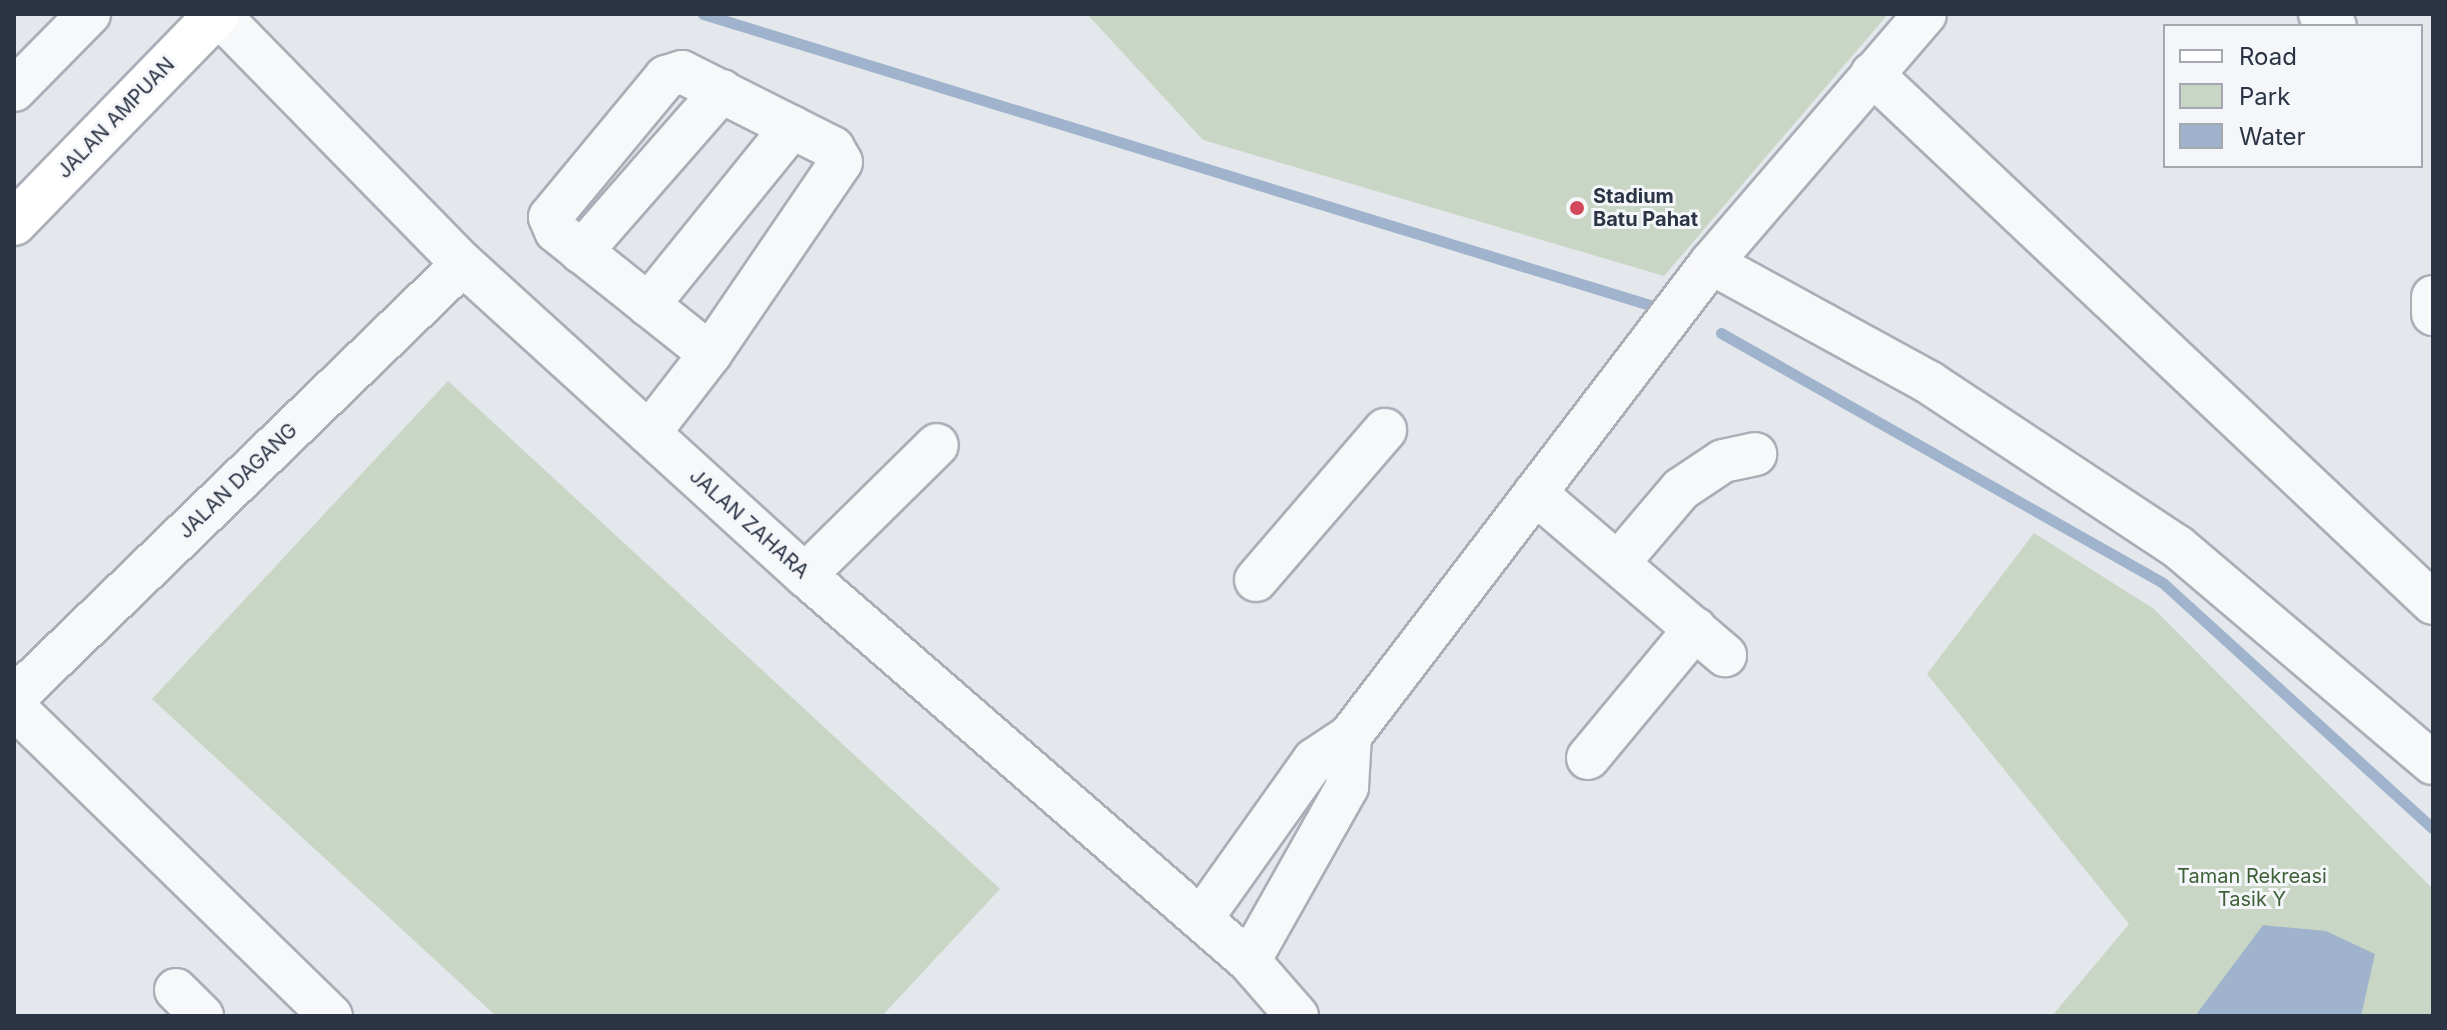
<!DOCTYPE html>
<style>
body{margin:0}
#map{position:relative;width:2447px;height:1030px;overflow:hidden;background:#e4e7ec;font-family:Inter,sans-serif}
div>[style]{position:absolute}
.green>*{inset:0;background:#c9d6c5}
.water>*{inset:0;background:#9fb4cc}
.stream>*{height:11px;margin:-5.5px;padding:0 5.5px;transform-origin:5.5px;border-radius:5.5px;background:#9fb4cc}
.roads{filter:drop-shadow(2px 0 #a9aeb7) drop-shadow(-2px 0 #a9aeb7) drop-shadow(0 2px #a9aeb7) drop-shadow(0 -2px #a9aeb7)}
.minor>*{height:42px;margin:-21px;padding:0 21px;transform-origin:21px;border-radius:21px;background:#f7f8fa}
.major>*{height:44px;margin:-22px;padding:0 22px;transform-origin:22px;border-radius:22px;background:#fff}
.dots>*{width:22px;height:22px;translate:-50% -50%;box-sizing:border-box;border:4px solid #f4f6f9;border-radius:50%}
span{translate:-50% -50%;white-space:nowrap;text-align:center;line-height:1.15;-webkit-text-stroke:6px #f4f6f9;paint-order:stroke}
.street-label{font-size:20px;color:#2b3445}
.poi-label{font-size:20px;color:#2b3445;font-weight:700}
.left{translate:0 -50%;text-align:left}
.park-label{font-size:20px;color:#3f6138}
.frame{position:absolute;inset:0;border:16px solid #2b3445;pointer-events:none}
.legend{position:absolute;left:2163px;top:24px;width:260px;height:144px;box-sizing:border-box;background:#f4f6f9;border:2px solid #a4a8b1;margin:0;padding:10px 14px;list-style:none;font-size:24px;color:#2b3445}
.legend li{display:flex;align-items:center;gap:16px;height:40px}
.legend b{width:40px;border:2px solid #a4a8b1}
</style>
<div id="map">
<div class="green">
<i style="clip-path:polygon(1087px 14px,1888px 14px,1664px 276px,1203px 140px)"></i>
<i style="clip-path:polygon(448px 381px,1000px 889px,882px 1016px,496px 1016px,152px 699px)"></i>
<i style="clip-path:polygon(2034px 533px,2154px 609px,2433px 889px,2433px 1016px,2052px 1016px,2129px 924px,1927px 674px)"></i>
</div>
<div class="water">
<i style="clip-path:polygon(2263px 925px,2326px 931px,2375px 954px,2361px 1016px,2195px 1016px)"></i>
</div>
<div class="stream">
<i style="left:703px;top:14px;width:994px;rotate:17.09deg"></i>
<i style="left:1721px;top:333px;width:508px;rotate:29.49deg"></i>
<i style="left:2163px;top:583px;width:365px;rotate:42.3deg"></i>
</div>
<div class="roads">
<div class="minor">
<i style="left:218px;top:14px;width:350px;rotate:45.6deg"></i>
<i style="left:463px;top:264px;width:462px;rotate:42.3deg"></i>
<i style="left:805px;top:575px;width:588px;rotate:41deg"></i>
<i style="left:1249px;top:961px;width:73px;rotate:48.9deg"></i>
<i style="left:2320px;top:14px;width:19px;rotate:39deg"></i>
<i style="left:1872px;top:74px;width:771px;rotate:43.32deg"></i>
<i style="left:14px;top:90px;width:107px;rotate:-45.4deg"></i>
<i style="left:581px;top:252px;width:214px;rotate:-48.8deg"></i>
<i style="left:1711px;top:263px;width:250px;rotate:28.7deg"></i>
<i style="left:1930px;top:383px;width:297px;rotate:33.5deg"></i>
<i style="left:2178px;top:547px;width:334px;rotate:40.3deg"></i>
<i style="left:2433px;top:297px;width:17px;rotate:90deg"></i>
<i style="left:648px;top:305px;width:229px;rotate:-51deg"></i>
<i style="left:649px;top:433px;width:100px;rotate:-52.3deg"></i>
<i style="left:710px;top:354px;width:232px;rotate:-55.7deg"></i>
<i style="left:841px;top:162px;width:16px;rotate:-120deg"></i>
<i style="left:833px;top:148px;width:169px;rotate:-153.3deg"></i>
<i style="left:682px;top:72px;width:17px;rotate:163deg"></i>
<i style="left:666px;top:77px;width:182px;rotate:129.6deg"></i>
<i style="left:550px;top:217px;width:15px;rotate:67deg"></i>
<i style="left:556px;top:231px;width:197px;rotate:38.6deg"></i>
<i style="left:1535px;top:493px;width:250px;rotate:40.5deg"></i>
<i style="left:1618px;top:563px;width:97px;rotate:-49.6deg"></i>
<i style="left:1681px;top:489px;width:50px;rotate:-33.7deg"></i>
<i style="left:1723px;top:461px;width:33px;rotate:-12deg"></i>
<i style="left:805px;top:575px;width:185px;rotate:-44.6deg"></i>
<i style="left:1256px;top:580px;width:198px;rotate:-49.3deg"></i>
<i style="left:14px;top:698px;width:624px;rotate:-44.03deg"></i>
<i style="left:14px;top:707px;width:443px;rotate:44.3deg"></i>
<i style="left:1588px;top:758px;width:168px;rotate:-50.3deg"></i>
<i style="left:1201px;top:919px;width:195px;rotate:-54.6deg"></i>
<i style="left:1314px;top:760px;width:43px;rotate:-33.7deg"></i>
<i style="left:1350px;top:736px;width:595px;rotate:-52.65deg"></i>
<i style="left:1711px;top:263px;width:328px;rotate:-49.3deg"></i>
<i style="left:1249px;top:961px;width:200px;rotate:-60.6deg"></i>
<i style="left:1347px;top:787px;width:51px;rotate:-86.6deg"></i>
<i style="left:176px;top:990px;width:37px;rotate:45deg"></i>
</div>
<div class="major">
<i style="left:14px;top:223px;width:291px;rotate:-45.8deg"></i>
</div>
</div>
<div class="dots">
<i style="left:1577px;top:208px;background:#d1495b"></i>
</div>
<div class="street-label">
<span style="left:116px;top:118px;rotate:-46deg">JALAN AMPUAN</span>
<span style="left:238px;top:481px;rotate:-44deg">JALAN DAGANG</span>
<span style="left:749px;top:524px;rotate:42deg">JALAN ZAHARA</span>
</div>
<div class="poi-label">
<span class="left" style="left:1593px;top:208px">Stadium<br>Batu Pahat</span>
</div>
<div class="park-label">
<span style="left:2252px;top:888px">Taman Rekreasi<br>Tasik Y</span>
</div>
<div class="frame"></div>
<ul class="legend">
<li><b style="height:10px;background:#fff"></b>Road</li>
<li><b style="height:22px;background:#c9d6c5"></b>Park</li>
<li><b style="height:22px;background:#9fb4cc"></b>Water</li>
</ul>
</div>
